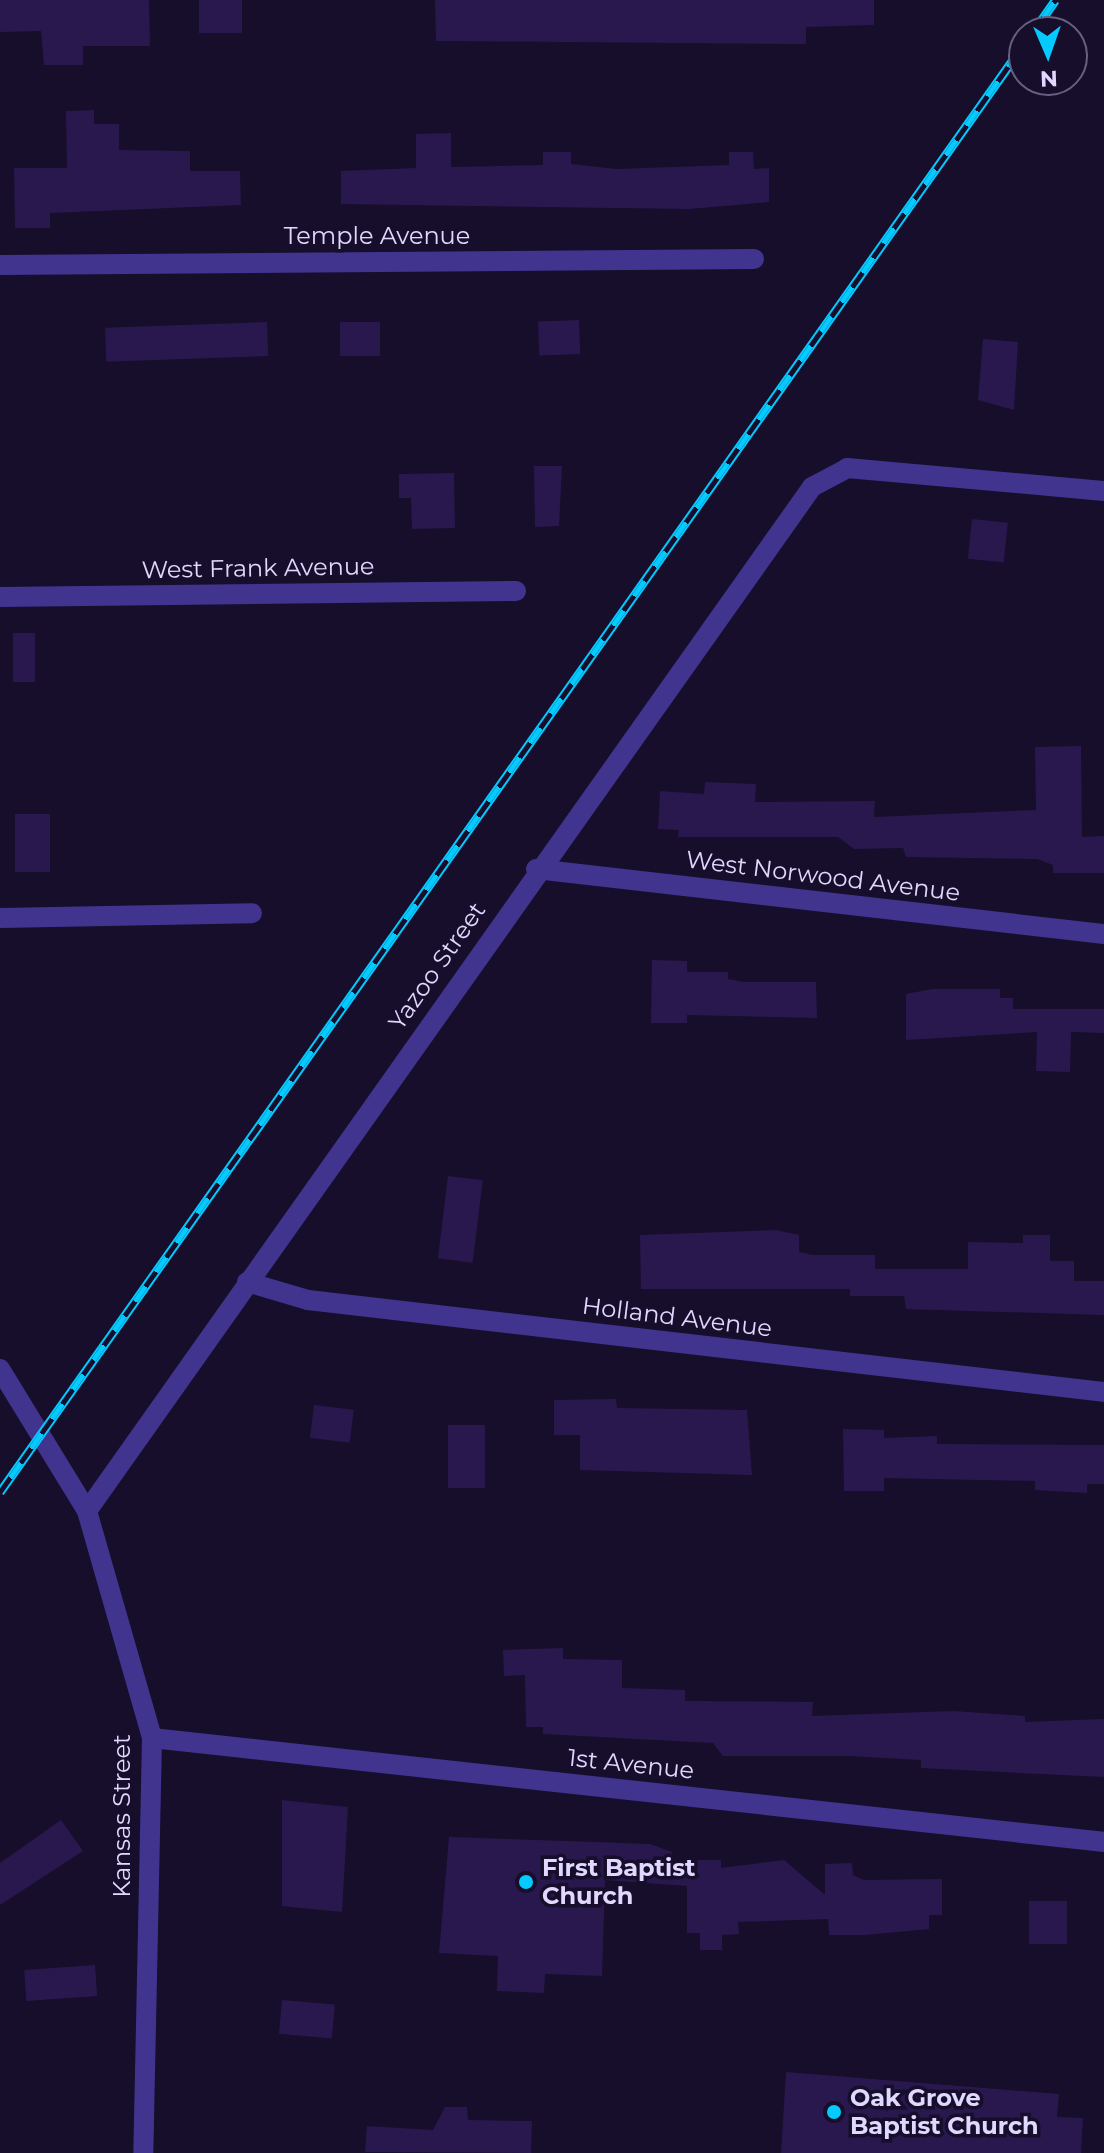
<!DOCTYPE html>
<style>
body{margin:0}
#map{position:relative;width:1104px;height:2153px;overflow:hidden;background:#160e2b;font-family:Montserrat,sans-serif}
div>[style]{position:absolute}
.building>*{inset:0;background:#29184e;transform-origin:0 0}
.minor>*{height:20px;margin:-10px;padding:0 10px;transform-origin:10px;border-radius:10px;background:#41348f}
.rail>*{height:9px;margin-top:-4.5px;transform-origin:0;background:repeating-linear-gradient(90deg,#160e2b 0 18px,#04caff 0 36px);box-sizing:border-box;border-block:2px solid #04caff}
.dots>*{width:22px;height:22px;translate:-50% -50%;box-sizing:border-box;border:4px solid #160e2b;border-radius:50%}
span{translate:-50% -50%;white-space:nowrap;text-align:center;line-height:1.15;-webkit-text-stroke:7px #160e2b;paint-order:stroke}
.street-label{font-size:24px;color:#e1d8ff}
.poi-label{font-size:24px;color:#e1d8ff;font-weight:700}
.left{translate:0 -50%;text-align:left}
.north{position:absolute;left:1008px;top:16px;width:80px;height:80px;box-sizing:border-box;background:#160e2b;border:2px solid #675f80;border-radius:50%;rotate:178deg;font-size:22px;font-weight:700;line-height:32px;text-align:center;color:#e1d8ff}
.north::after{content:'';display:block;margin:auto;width:28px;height:36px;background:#04caff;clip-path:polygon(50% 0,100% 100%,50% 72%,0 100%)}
</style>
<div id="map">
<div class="building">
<i style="clip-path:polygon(0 0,149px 0,150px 46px,83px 46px,83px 65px,44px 65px,41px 31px,0 32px)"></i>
<i style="left:199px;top:0;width:43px;height:33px"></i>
<i style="clip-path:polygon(435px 0,874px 0,874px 25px,806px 27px,806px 44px,436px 41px)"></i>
<i style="clip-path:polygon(94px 110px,94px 124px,119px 124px,119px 150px,190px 151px,190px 171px,240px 171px,241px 205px,50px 213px,50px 228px,15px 228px,14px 168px,67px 168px,66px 111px)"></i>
<i style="clip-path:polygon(451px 133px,451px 167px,543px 165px,543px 152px,571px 152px,571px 164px,617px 169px,729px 165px,729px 152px,753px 152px,754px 169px,769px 168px,769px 202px,689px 209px,341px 204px,341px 171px,416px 168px,416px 134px)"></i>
<i style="left:579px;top:320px;width:34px;height:41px;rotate:88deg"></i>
<i style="left:267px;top:322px;width:34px;height:162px;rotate:88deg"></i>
<i style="left:340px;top:322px;width:40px;height:34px"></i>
<i style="clip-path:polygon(983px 339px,1018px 342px,1014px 410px,978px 400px)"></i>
<i style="clip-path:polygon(534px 466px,562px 466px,559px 526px,535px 527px)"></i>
<i style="clip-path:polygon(454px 473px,455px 528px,412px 529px,411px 498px,399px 498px,399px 474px)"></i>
<i style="left:972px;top:519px;width:36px;height:40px;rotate:6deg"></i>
<i style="left:13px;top:633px;width:22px;height:49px"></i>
<i style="clip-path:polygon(1081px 746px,1082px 837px,1104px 836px,1104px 873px,1053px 873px,1053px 865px,1037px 859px,906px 857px,903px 848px,854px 849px,838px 837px,678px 837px,679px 830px,658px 829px,660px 791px,704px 794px,705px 782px,756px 784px,755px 802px,875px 801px,874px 817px,1036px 810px,1035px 747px)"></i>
<i style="left:15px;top:814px;width:35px;height:58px"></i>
<i style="clip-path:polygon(652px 960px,687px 961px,687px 972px,728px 972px,728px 979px,744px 982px,816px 982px,817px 1018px,687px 1015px,687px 1023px,651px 1023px)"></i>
<i style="clip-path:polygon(932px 989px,1000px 989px,1000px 998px,1013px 998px,1013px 1009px,1104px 1009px,1104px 1033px,1071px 1032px,1070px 1072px,1036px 1071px,1037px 1032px,906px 1040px,906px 994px)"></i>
<i style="left:448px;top:1176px;width:35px;height:83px;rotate:7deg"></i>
<i style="clip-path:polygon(776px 1230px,799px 1235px,799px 1252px,813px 1255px,875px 1255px,875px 1269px,968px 1269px,968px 1242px,1023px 1243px,1023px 1235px,1050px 1235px,1050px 1261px,1074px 1261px,1074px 1281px,1104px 1281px,1104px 1315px,906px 1309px,904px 1296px,850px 1296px,850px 1289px,641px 1289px,640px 1235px)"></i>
<i style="clip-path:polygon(616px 1399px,617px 1408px,747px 1410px,752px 1475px,580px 1470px,580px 1435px,554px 1435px,554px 1400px)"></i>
<i style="left:314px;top:1405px;width:40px;height:33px;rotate:7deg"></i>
<i style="left:448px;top:1425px;width:37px;height:63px"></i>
<i style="clip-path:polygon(843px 1429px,884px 1430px,884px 1438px,937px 1436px,937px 1444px,1104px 1445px,1104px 1484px,1087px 1484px,1087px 1493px,1035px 1490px,1035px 1481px,884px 1478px,884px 1491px,844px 1491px)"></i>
<i style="clip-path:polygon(563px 1648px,563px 1659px,622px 1660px,622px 1688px,685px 1690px,685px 1701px,813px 1702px,812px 1716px,954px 1711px,1025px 1716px,1025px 1722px,1104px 1719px,1104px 1777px,921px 1768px,921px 1760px,850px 1756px,723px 1756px,713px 1743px,543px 1734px,543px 1727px,526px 1727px,525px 1675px,504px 1676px,503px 1650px)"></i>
<i style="clip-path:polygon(282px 1800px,348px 1807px,342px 1912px,282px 1906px)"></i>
<i style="clip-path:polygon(61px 1820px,83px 1851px,0 1905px,0 1863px)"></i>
<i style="clip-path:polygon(449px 1837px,650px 1844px,672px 1852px,672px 1860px,721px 1860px,721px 1868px,784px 1860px,825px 1895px,825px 1864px,852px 1863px,853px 1875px,864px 1880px,942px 1879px,942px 1915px,929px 1915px,929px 1929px,865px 1935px,829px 1935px,828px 1919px,738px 1922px,739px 1934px,722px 1935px,722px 1950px,700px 1950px,700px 1933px,687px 1933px,687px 1886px,605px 1880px,602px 1976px,545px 1974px,544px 1993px,497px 1991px,498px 1956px,439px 1953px)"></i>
<i style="left:1029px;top:1901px;width:38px;height:43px"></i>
<i style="left:95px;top:1965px;width:31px;height:71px;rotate:86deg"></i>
<i style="left:282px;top:2000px;width:53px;height:34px;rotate:5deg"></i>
<i style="clip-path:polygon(786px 2072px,1059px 2094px,1057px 2117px,1083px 2118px,1081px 2153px,781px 2153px)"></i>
<i style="clip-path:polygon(445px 2107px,467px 2107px,468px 2120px,532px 2121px,531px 2153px,365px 2152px,367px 2126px,433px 2130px)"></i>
</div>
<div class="minor">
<i style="left:0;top:265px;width:754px;rotate:-0.46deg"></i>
<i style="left:0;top:597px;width:516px;rotate:-0.67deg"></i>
<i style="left:536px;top:869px;width:572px;rotate:6.53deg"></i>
<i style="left:0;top:918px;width:252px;rotate:-1.1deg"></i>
<i style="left:247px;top:1282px;width:64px;rotate:16.4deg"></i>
<i style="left:308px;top:1300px;width:801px;rotate:6.59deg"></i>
<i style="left:0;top:1369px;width:167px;rotate:58.5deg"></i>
<i style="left:87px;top:1511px;width:236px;rotate:74deg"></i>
<i style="left:152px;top:1738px;width:415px;rotate:91.2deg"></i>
<i style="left:87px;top:1511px;width:1255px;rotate:-54.7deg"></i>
<i style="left:812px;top:487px;width:40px;rotate:-28deg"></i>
<i style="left:847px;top:468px;width:258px;rotate:5.1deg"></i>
<i style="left:152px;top:1738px;width:958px;rotate:6.23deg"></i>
</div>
<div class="rail">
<i style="left:1033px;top:32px;width:39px;rotate:-55deg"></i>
<i style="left:0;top:1492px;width:1773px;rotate:-54.73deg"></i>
</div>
<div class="dots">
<i style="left:526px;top:1882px;background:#04caff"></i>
<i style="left:834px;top:2112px;background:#04caff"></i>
</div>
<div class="street-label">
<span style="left:377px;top:236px">Temple Avenue</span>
<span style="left:258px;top:568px;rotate:-1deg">West Frank Avenue</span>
<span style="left:823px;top:876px;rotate:7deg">West Norwood Avenue</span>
<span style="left:437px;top:966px;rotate:-55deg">Yazoo Street</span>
<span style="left:677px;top:1317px;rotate:7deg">Holland Avenue</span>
<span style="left:631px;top:1764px;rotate:6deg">1st Avenue</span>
<span style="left:122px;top:1816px;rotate:-90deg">Kansas Street</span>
</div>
<div class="poi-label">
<span class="left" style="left:542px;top:1882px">First Baptist<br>Church</span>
<span class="left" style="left:850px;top:2112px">Oak Grove<br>Baptist Church</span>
</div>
<div class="north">N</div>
</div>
